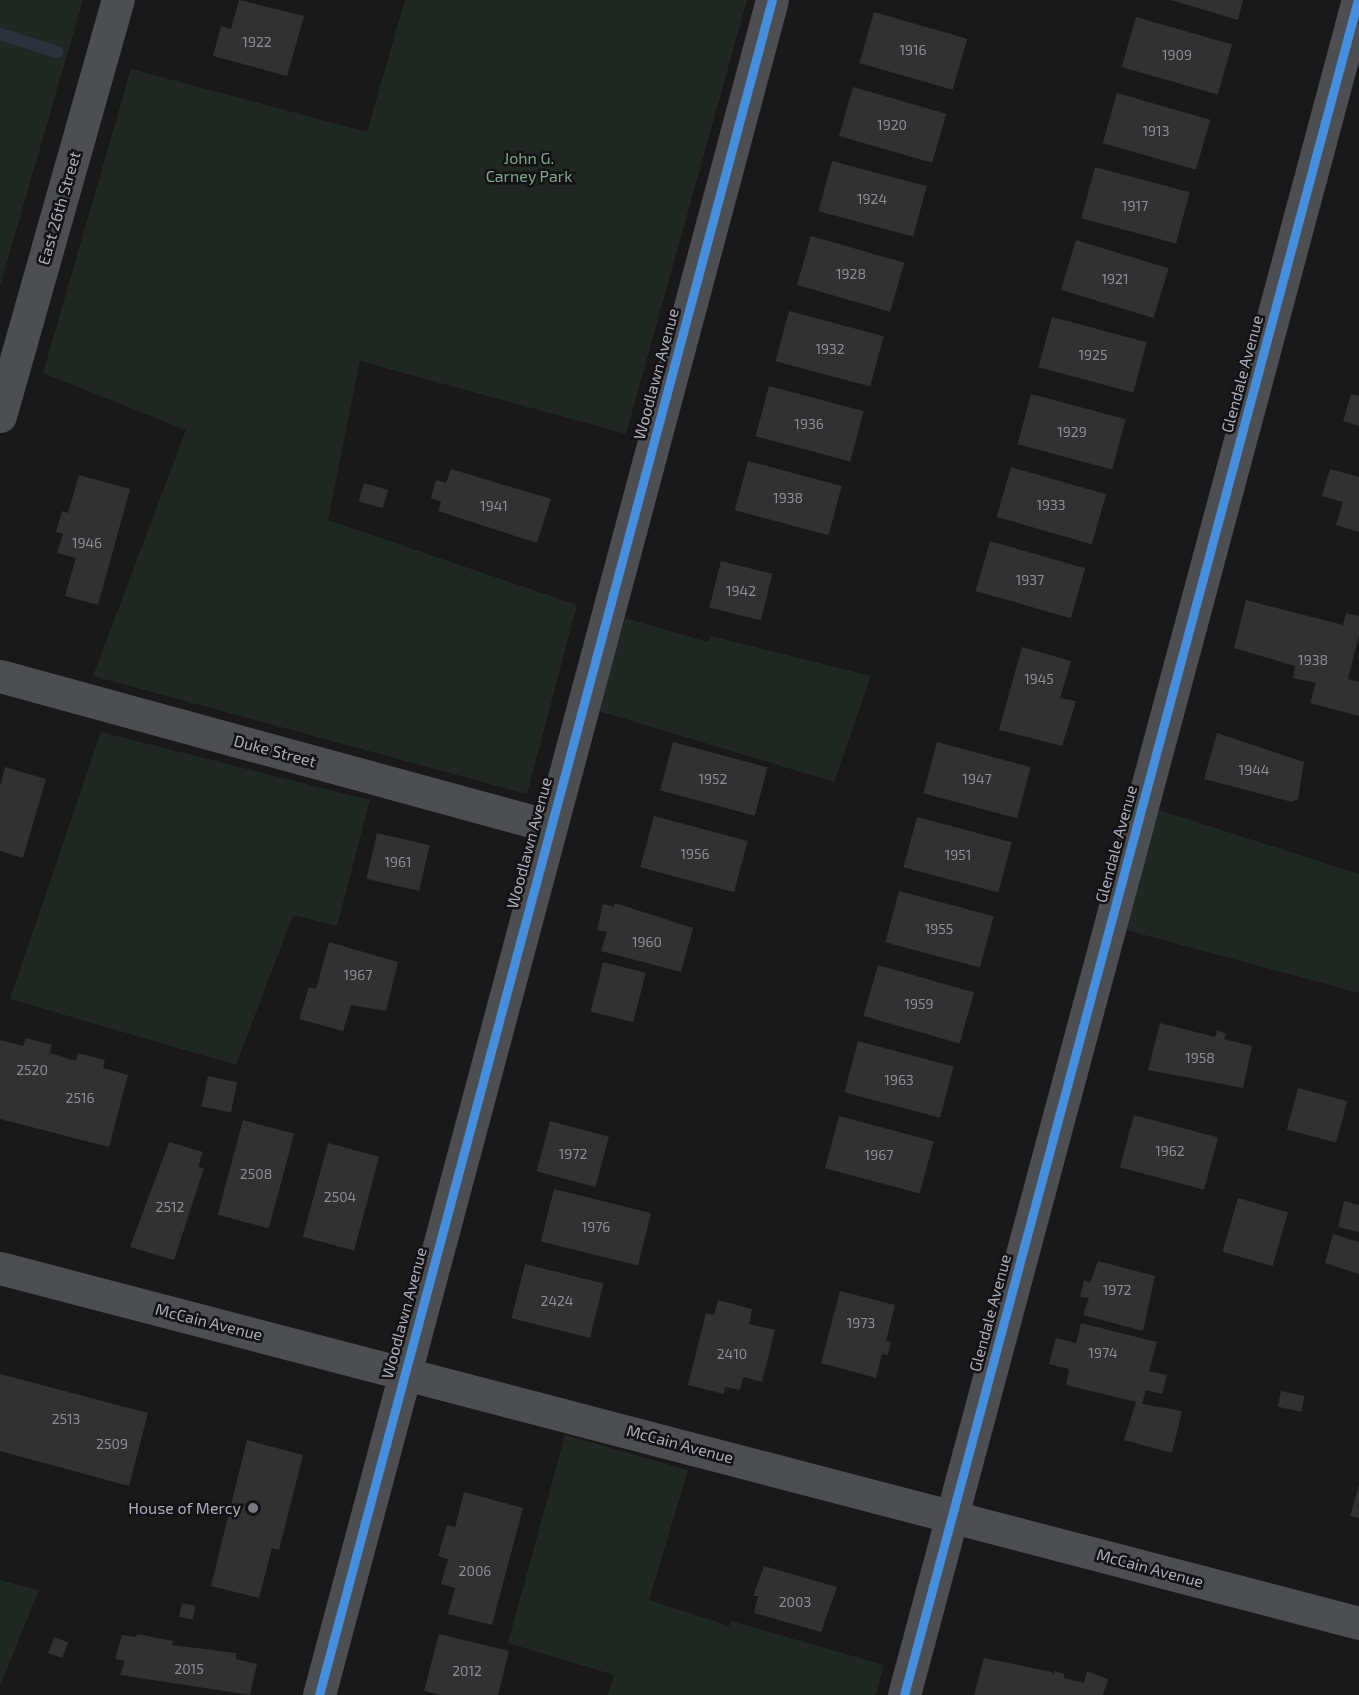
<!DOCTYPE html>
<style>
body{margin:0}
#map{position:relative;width:1359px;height:1695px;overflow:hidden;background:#191919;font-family:"Exo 2",sans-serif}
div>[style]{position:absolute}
.green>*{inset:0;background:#212823}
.stream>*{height:12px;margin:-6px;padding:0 6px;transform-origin:6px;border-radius:6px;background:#2c323b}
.building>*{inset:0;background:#313131;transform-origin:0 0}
.street>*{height:33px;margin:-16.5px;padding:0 16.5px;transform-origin:16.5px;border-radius:16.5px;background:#4d4e52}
.cycleway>*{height:9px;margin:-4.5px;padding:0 4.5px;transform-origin:4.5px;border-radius:4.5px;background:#468fdf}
.dots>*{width:16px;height:16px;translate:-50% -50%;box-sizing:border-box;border:3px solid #131315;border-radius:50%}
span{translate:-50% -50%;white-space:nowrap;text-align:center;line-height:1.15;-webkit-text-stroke:5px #131315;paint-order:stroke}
.number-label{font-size:14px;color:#8c8e97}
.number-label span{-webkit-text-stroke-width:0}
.park-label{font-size:16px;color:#82a488}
.street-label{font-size:16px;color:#aaadb9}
.poi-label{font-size:16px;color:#aaadb9}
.right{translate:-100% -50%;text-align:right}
</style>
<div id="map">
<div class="green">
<i style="clip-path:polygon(0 0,83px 0,0 286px)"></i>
<i style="clip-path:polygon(405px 0,747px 0,626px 434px,360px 361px,328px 520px,577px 605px,527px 794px,93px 676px,186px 430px,43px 373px,131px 69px,367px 132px)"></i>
<i style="clip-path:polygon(625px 618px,708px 642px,711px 636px,871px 676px,834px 782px,599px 711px)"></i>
<i style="clip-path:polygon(101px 732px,370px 800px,337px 926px,293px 915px,236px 1065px,10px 999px)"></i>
<i style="clip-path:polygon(1156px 809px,1359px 874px,1359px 993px,1126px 930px)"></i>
<i style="clip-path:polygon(565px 1435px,688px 1470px,649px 1600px,729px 1626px,731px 1621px,884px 1665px,876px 1695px,608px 1695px,614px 1675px,508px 1643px)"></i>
<i style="clip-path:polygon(0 1580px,39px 1590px,0 1686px)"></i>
</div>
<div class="stream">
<i style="left:0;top:34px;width:60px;rotate:17.5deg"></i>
</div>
<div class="building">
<i style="clip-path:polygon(239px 0,304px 16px,287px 76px,213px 56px,221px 26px,231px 29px)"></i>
<i style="clip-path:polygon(1171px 0,1243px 0,1238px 20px)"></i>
<i style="left:874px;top:12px;width:97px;height:53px;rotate:16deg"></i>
<i style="left:1136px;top:17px;width:100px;height:52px;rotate:16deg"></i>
<i style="left:853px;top:87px;width:97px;height:51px;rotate:16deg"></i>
<i style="left:1117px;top:93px;width:97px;height:52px;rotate:16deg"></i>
<i style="left:832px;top:161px;width:98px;height:52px;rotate:15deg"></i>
<i style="left:1095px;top:167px;width:98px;height:53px;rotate:15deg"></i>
<i style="left:811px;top:236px;width:97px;height:51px;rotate:16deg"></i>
<i style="left:1076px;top:240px;width:97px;height:52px;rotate:17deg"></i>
<i style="left:789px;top:311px;width:98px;height:52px;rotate:15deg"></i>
<i style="left:1052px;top:317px;width:98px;height:52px;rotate:15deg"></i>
<i style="left:769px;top:386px;width:98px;height:52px;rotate:15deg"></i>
<i style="left:1031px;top:394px;width:98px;height:52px;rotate:15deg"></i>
<i style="clip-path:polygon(1351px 394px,1359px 396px,1359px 426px,1343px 421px)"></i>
<i style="left:748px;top:461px;width:97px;height:51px;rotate:15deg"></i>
<i style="left:1011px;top:467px;width:99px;height:52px;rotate:16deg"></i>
<i style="clip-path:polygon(451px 469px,551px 499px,537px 543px,438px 511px,441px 502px,431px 498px,436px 480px,446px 483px)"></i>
<i style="clip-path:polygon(1330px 469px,1359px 477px,1359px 532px,1336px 525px,1343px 502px,1322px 496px)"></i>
<i style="clip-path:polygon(79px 475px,130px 489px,98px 605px,65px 596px,76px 558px,57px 553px,63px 534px,56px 532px,62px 511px,68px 513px)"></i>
<i style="left:364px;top:483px;width:25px;height:19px;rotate:16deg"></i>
<i style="left:990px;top:541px;width:99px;height:52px;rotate:16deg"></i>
<i style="left:721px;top:561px;width:53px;height:48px;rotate:14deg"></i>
<i style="clip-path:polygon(1246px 600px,1343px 625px,1346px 613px,1359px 616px,1359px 634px,1348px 679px,1359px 682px,1359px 716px,1310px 703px,1316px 683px,1293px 678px,1295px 666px,1234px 648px)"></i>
<i style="clip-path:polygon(1022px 647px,1071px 661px,1060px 698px,1076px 701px,1062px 746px,999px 730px)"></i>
<i style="clip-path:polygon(1217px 733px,1304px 762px,1298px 799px,1292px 802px,1204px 779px)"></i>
<i style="left:673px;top:742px;width:98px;height:50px;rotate:15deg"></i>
<i style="left:937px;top:742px;width:97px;height:53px;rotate:15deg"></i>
<i style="clip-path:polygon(5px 767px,46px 779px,23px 858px,0 851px,0 786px)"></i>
<i style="left:654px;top:816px;width:97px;height:53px;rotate:15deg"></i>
<i style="left:917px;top:817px;width:98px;height:52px;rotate:15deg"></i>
<i style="left:377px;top:833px;width:54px;height:47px;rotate:13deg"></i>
<i style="left:899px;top:891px;width:98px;height:53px;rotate:15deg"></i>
<i style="clip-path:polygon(615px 903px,693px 928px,681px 972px,601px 951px,607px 932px,597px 930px,603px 904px,614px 907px)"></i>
<i style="clip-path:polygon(329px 942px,398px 962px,386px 1011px,351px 1005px,343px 1031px,299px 1019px,309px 987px,316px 989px)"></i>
<i style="left:603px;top:962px;width:44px;height:51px;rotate:14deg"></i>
<i style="left:878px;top:965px;width:100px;height:53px;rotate:16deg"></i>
<i style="clip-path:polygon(1160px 1023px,1215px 1037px,1217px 1030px,1226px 1034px,1224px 1039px,1252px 1046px,1243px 1088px,1148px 1070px)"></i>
<i style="clip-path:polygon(26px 1038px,52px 1045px,50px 1053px,76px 1061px,78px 1053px,105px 1060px,103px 1068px,128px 1075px,109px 1147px,0 1119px,0 1040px,23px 1046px)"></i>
<i style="left:858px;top:1041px;width:99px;height:53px;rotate:15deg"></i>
<i style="left:208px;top:1076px;width:30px;height:31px;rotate:12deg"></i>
<i style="left:1298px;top:1088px;width:51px;height:43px;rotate:15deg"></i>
<i style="left:1134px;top:1115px;width:87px;height:54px;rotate:15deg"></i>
<i style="left:839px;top:1116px;width:98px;height:54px;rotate:15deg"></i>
<i style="left:243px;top:1120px;width:53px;height:98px;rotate:15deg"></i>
<i style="left:550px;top:1121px;width:61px;height:52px;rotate:15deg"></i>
<i style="clip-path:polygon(169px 1142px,203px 1152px,198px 1167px,204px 1168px,174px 1260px,130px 1247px)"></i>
<i style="left:328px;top:1143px;width:53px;height:97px;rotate:15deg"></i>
<i style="left:554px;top:1189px;width:100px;height:54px;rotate:14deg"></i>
<i style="left:1238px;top:1198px;width:52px;height:56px;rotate:16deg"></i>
<i style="clip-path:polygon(1344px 1201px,1359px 1205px,1359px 1232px,1338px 1227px)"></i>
<i style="clip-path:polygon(1333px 1234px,1359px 1242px,1359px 1274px,1325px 1263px)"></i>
<i style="clip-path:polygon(1098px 1261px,1155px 1276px,1143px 1331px,1083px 1315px,1089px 1298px,1080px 1297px,1084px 1280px,1090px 1283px)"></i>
<i style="left:525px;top:1264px;width:81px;height:56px;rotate:14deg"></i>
<i style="clip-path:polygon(840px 1291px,895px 1305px,886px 1341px,891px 1342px,888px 1355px,882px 1354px,876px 1378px,821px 1363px)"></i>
<i style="clip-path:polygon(718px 1300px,752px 1309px,749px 1324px,775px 1330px,762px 1382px,743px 1377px,740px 1390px,725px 1387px,724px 1394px,688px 1385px,706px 1313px,714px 1315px)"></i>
<i style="clip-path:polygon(1081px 1323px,1157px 1342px,1149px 1371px,1167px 1375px,1162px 1394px,1146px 1390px,1142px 1404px,1182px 1411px,1172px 1453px,1124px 1440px,1136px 1402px,1066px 1385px,1069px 1369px,1049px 1364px,1056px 1338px,1076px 1343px)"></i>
<i style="clip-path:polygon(0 1374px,148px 1413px,129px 1486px,0 1451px)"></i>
<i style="left:1281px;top:1391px;width:24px;height:16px;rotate:12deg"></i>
<i style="clip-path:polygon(247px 1440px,303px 1455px,279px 1550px,272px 1548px,259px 1598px,211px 1586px)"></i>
<i style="clip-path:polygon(1359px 1485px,1359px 1518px,1350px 1516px)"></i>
<i style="clip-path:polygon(464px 1492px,523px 1508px,492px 1625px,448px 1614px,455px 1588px,441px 1584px,448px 1559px,438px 1556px,447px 1525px,455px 1527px)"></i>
<i style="clip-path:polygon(764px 1566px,837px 1587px,821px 1632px,754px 1613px,758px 1596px,753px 1596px)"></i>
<i style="left:182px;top:1603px;width:14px;height:14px;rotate:12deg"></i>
<i style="clip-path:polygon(137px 1634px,173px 1641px,172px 1645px,236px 1653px,236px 1659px,257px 1664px,250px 1695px,120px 1675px,125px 1661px,115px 1659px,122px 1635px,136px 1637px)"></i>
<i style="clip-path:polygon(439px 1634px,509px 1651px,498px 1695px,441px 1695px,424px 1691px)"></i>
<i style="left:54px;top:1637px;width:15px;height:17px;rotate:20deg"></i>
<i style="clip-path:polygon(984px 1658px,1052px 1672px,1054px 1675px,1055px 1671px,1064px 1674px,1064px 1678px,1084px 1683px,1087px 1671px,1108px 1679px,1103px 1695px,974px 1695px)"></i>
</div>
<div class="street">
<i style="left:0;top:416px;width:432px;rotate:-74.2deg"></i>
<i style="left:0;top:676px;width:569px;rotate:15.28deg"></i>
<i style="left:0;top:1268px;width:1405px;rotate:14.64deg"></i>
<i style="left:319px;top:1695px;width:1754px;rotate:-75.04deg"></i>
<i style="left:904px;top:1695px;width:1755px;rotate:-75.01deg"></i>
</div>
<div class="cycleway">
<i style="left:319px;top:1695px;width:1754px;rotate:-75.04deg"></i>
<i style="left:904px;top:1695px;width:1755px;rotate:-75.01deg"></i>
</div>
<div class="dots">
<i style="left:253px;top:1508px;background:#777981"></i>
</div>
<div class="number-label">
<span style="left:257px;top:42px">1922</span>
<span style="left:913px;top:50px">1916</span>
<span style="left:1177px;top:55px">1909</span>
<span style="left:892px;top:125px">1920</span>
<span style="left:1156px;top:131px">1913</span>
<span style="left:872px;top:199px">1924</span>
<span style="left:1135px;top:206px">1917</span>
<span style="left:851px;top:274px">1928</span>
<span style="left:1115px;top:279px">1921</span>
<span style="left:830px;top:349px">1932</span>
<span style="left:1093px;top:355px">1925</span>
<span style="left:809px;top:424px">1936</span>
<span style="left:1072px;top:432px">1929</span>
<span style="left:788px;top:498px">1938</span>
<span style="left:1051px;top:505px">1933</span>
<span style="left:494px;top:506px">1941</span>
<span style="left:87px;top:543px">1946</span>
<span style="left:1030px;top:580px">1937</span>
<span style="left:741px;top:591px">1942</span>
<span style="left:1313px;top:660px">1938</span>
<span style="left:1039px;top:679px">1945</span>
<span style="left:1254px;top:770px">1944</span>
<span style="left:713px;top:779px">1952</span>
<span style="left:977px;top:779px">1947</span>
<span style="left:695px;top:854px">1956</span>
<span style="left:958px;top:855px">1951</span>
<span style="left:398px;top:862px">1961</span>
<span style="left:939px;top:929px">1955</span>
<span style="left:647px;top:942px">1960</span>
<span style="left:358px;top:975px">1967</span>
<span style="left:919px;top:1004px">1959</span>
<span style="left:1200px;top:1058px">1958</span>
<span style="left:32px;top:1070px">2520</span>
<span style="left:899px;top:1080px">1963</span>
<span style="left:80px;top:1098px">2516</span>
<span style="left:1170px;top:1151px">1962</span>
<span style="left:573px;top:1154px">1972</span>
<span style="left:879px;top:1155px">1967</span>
<span style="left:256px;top:1174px">2508</span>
<span style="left:340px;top:1197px">2504</span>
<span style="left:170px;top:1207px">2512</span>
<span style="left:596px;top:1227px">1976</span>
<span style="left:1117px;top:1290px">1972</span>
<span style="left:557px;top:1301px">2424</span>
<span style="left:861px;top:1323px">1973</span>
<span style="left:1103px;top:1353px">1974</span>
<span style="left:732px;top:1354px">2410</span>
<span style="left:66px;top:1419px">2513</span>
<span style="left:112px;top:1444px">2509</span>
<span style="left:475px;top:1571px">2006</span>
<span style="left:795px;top:1602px">2003</span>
<span style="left:189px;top:1669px">2015</span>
<span style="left:467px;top:1671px">2012</span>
</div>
<div class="park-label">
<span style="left:529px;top:167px">John G.<br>Carney Park</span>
</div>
<div class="street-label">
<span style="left:59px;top:208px;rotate:-74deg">East 26th Street</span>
<span style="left:656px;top:374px;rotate:-75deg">Woodlawn Avenue</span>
<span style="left:1242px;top:374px;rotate:-75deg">Glendale Avenue</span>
<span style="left:275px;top:751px;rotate:15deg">Duke Street</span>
<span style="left:529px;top:843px;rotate:-75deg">Woodlawn Avenue</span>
<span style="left:1116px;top:844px;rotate:-75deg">Glendale Avenue</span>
<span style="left:404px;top:1313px;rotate:-75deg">Woodlawn Avenue</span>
<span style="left:990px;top:1313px;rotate:-75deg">Glendale Avenue</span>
<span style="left:209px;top:1322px;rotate:14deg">McCain Avenue</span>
<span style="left:680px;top:1444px;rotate:15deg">McCain Avenue</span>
<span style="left:1150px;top:1568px;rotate:15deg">McCain Avenue</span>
</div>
<div class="poi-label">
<span class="right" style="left:241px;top:1508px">House of Mercy</span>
</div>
</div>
